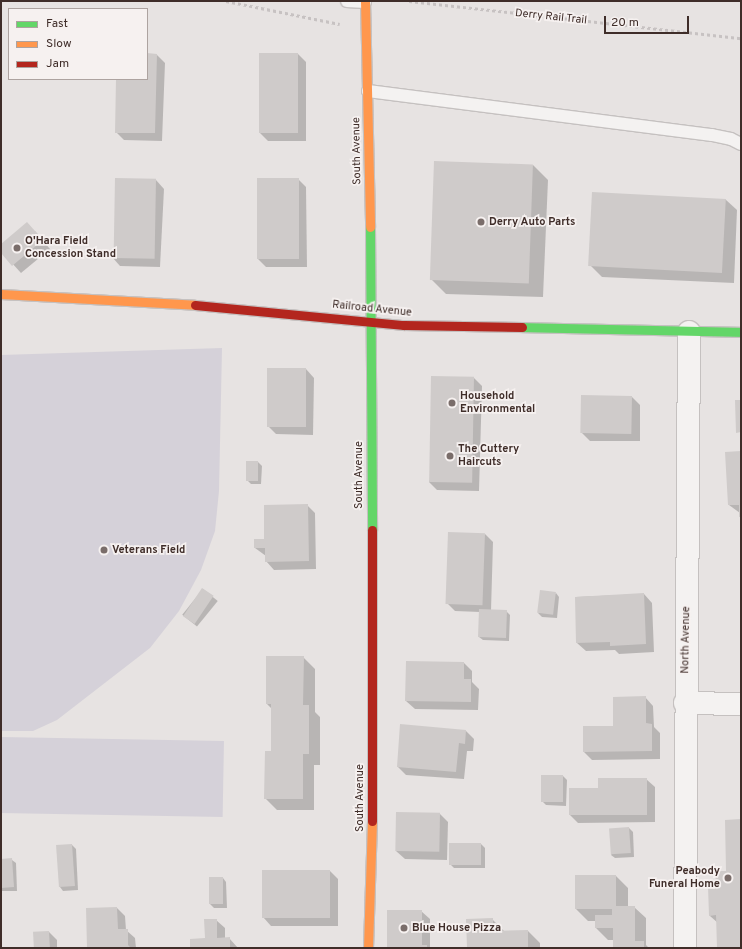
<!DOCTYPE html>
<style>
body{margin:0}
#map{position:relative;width:742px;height:949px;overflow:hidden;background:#e7e3e2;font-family:Overpass,sans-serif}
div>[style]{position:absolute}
.green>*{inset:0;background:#d5d1d9;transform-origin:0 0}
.shadow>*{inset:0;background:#0003;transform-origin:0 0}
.building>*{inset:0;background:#cfcbca;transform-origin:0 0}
.path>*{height:2.5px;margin-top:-1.25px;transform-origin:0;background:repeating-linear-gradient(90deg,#c7c2c2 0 3px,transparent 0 6px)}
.roads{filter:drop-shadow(1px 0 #c5c1c0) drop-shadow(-1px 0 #c5c1c0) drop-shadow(0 1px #c5c1c0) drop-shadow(0 -1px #c5c1c0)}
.lane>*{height:12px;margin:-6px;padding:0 6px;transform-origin:6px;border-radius:6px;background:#f4f2f1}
.street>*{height:22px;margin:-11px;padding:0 11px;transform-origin:11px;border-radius:11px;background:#f4f2f1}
.fast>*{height:9px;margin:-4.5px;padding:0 4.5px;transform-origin:4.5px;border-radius:4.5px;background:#63d668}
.slow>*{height:9px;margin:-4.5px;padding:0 4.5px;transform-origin:4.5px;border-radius:4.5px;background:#ff974d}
.jam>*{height:9px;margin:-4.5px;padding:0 4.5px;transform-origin:4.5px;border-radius:4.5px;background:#b3261e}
.dots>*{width:11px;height:11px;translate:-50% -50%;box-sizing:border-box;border:2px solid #f6f1f0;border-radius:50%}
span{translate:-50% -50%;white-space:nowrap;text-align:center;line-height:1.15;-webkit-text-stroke:3.5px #f6f1f0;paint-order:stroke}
.street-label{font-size:11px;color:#3f2d29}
.poi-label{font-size:11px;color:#3f2d29;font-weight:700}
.left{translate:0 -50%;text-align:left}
.right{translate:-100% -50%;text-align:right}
.frame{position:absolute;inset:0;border:2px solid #3f2d29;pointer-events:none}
.legend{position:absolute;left:8px;top:8px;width:140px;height:72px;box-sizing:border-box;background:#f6f1f0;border:1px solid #ada3a0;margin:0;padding:5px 7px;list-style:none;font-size:12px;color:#3f2d29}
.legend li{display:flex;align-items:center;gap:8px;height:20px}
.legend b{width:20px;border:1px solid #ada3a0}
.scale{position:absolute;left:604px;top:16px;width:85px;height:18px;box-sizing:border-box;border:2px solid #3f2d29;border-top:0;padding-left:5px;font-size:12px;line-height:14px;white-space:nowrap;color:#3f2d29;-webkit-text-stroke:3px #f6f1f0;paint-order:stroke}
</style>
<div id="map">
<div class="green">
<i style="clip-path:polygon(222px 348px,219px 491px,215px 531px,201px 570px,179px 611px,150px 648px,57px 720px,33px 731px,1px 731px,1px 355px)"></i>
<i style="left:1px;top:737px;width:223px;height:76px;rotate:1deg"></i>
</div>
<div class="shadow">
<i style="clip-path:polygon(147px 54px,157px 55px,165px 63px,162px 141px,124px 140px,116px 132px,117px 79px,147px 79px)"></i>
<i style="clip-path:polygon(298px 54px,306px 62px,306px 141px,268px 141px,260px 133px)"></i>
<i style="clip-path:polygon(533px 165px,548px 180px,543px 297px,446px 294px,431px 279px)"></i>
<i style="clip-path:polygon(298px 179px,306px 187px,307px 267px,266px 267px,258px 259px)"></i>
<i style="clip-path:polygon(156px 180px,164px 189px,160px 267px,120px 266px,112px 257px)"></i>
<i style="clip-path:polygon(725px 199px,737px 210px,734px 283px,602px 277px,590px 265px)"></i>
<i style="clip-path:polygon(35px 231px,50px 249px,21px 273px,1px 251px,1px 245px)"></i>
<i style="clip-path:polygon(306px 369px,314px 378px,313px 435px,276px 434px,268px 426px)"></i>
<i style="clip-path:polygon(474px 378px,482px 386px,479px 491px,437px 490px,429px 482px)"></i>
<i style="clip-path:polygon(632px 397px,640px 405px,640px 441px,590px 441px,582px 433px)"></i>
<i style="clip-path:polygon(741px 452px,741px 517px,740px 513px,729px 505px)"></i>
<i style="clip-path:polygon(258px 462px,262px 466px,261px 484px,251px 484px,247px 480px)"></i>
<i style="clip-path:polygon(307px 505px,315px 513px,316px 569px,274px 570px,266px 561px,266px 556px,255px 548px,255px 540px,265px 540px)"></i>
<i style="clip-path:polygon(485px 534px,493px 542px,491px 611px,506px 611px,510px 615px,509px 641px,483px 640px,479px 637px,480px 612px,455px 611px,447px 603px)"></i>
<i style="left:203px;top:589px;width:19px;height:33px;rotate:39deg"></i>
<i style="clip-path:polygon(556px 593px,559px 597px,557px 618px,542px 617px,538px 613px)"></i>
<i style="clip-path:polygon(644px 594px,652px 603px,654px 652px,619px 654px,615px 650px,586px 651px,577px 643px,576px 597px)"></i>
<i style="clip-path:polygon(303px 657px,315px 669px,315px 712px,320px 717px,320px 765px,314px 765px,314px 810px,277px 810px,265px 798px,272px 752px,272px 709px,267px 704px)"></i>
<i style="clip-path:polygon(407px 662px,464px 663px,472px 671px,472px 682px,479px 689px,478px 710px,415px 709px,406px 701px)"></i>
<i style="clip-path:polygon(645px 697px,653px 706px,654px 727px,660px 733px,660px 759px,592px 760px,584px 752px)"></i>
<i style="clip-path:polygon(466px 731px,474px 739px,473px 751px,467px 751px,464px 779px,406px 775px,398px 767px)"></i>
<i style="clip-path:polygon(563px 776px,567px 780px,566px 806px,546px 805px,542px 801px)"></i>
<i style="clip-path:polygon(646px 779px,655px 787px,655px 822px,578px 823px,570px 815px,599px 789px)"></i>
<i style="clip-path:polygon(397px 813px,440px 814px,448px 822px,447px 860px,405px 859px,396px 851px)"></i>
<i style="clip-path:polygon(741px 820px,741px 948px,718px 948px,718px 923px,710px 916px,717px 886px,727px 872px)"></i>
<i style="clip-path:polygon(629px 828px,633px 832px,634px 857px,615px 858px,611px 855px)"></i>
<i style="clip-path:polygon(481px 844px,485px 848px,485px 868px,454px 868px,450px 864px)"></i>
<i style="clip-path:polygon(72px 845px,76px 849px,78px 890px,63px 891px,60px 887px,57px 846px)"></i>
<i style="clip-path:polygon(1px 860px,12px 860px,16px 863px,17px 891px,1px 891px)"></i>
<i style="clip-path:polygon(263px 871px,330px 871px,338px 879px,338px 926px,271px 926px,263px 917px)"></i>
<i style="clip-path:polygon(616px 876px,628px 888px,628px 907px,634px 907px,646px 918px,646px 945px,649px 948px,614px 948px,614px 940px,608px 940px,596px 928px,596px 921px,588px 921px,576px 909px)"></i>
<i style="clip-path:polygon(223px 878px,226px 882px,227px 908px,214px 908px,210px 904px)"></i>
<i style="clip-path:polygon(117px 908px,125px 916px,126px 930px,135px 938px,136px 948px,88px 948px)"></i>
<i style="clip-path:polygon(421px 911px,430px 919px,430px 948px,388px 948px)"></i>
<i style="clip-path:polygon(492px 919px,504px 931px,528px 931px,540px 943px,540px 948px,468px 948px)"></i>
<i style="clip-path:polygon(216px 920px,225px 928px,225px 939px,229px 938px,238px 948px,191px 948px,206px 939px)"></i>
<i style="clip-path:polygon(49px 932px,57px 940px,57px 948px,34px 948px)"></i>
</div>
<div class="building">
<i style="clip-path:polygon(147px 53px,157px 54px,155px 133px,115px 133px,116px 79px,147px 79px)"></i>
<i style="left:259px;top:53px;width:39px;height:80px"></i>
<i style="left:434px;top:161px;width:99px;height:119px;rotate:2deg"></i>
<i style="left:115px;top:178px;width:41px;height:80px;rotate:1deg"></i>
<i style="left:257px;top:178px;width:42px;height:81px"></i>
<i style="left:592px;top:192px;width:134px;height:74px;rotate:3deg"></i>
<i style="clip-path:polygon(27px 222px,43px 240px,12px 266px,1px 253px,1px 244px)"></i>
<i style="left:267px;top:368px;width:39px;height:59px"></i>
<i style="left:431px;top:376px;width:43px;height:106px;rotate:1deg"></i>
<i style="left:581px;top:395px;width:51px;height:38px;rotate:1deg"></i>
<i style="clip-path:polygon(735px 400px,741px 400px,741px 432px,736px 433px)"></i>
<i style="clip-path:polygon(741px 451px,741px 517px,739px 517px,739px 505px,728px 505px,725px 452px)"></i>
<i style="left:246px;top:461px;width:12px;height:20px"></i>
<i style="clip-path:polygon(308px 504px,309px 561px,265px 562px,265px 548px,254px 548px,254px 539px,264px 539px,264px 505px)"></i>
<i style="left:448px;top:532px;width:37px;height:72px;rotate:2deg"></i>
<i style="left:202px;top:588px;width:14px;height:34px;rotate:34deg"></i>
<i style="left:540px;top:590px;width:16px;height:23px;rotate:7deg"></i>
<i style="clip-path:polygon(644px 593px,646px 644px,610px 646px,610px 642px,576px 643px,575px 597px)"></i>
<i style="left:479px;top:609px;width:28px;height:28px;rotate:2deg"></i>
<i style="clip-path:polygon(266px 656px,304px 656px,303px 705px,309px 705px,309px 754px,303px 754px,303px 799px,264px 799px,265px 751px,271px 751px,271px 704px,266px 704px)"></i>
<i style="clip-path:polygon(406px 661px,464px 662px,464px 679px,471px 679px,471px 702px,405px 701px)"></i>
<i style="clip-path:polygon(646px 696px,646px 723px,652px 724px,652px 751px,583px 752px,583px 726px,613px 726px,613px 697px)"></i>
<i style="clip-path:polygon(400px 724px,466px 730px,465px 744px,459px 743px,456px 772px,397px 767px)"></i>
<i style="left:541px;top:775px;width:22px;height:27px"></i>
<i style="clip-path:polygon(598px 778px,647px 778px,647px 815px,569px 815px,569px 788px,598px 788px)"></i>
<i style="left:396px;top:812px;width:44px;height:39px;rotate:1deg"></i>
<i style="clip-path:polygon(741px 819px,741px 948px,717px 948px,716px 915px,709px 916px,708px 886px,716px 885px,715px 871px,726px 871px,725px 820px)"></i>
<i style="left:629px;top:827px;width:26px;height:20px;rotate:86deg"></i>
<i style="left:449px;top:843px;width:32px;height:22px"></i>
<i style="left:72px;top:844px;width:42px;height:16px;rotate:86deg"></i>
<i style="clip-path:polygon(12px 858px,14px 887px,1px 888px,1px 859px)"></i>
<i style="left:262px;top:870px;width:68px;height:48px"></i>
<i style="clip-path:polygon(575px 875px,616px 875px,616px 906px,635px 906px,635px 941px,644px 941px,644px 948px,613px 948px,613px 928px,595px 928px,595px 915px,612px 915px,612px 909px,575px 909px)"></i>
<i style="left:209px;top:877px;width:14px;height:27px"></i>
<i style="clip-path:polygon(117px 907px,118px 929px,128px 929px,128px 945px,131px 948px,87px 948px,86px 908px)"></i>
<i style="clip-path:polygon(387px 910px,422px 910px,422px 945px,427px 945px,427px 948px,387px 948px)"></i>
<i style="clip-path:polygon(493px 918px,493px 931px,528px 930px,528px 948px,467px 948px,466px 919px)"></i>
<i style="clip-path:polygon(204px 919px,217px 919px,217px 938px,230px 937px,230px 948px,190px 948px,190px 939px,205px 938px)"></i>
<i style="left:49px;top:931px;width:17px;height:16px;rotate:87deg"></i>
</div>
<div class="path">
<i style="left:226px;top:1px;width:116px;rotate:11.4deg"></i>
<i style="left:409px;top:1px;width:334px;rotate:6.4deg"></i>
</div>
<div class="roads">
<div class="lane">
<i style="left:347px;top:1px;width:18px;rotate:3deg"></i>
<i style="left:368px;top:91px;width:347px;rotate:7.3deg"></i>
<i style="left:712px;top:135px;width:19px;rotate:12deg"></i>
<i style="left:731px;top:139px;width:11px;rotate:27deg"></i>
</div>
<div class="street">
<i style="left:685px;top:703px;width:56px;rotate:1deg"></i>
<i style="left:685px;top:948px;width:616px;rotate:-89.63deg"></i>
</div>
<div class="fast">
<i style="left:370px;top:227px;width:303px;rotate:89.6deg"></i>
<i style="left:522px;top:327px;width:219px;rotate:1.3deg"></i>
</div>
<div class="slow">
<i style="left:365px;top:1px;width:226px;rotate:88.7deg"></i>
<i style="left:1px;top:294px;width:194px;rotate:3.2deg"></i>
<i style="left:368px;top:948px;width:127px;rotate:-88.2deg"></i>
</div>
<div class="jam">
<i style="left:195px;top:305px;width:210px;rotate:5.5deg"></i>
<i style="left:404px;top:325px;width:118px;rotate:1deg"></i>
<i style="left:372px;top:530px;width:291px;rotate:90deg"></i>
</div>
</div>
<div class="dots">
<i style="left:481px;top:222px;background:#7a6d6a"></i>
<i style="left:17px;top:248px;background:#7a6d6a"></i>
<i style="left:452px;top:403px;background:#7a6d6a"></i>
<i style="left:450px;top:456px;background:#7a6d6a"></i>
<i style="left:104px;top:550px;background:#7a6d6a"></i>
<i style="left:728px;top:878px;background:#7a6d6a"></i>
<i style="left:404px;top:928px;background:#7a6d6a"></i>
</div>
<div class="street-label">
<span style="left:551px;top:17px;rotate:6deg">Derry Rail Trail</span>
<span style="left:357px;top:151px;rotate:-91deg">South Avenue</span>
<span style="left:372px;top:309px;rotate:6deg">Railroad Avenue</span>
<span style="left:359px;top:475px;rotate:-90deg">South Avenue</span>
<span style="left:686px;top:640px;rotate:-89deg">North Avenue</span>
<span style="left:360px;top:798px;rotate:-90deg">South Avenue</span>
</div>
<div class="poi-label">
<span class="left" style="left:489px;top:222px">Derry Auto Parts</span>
<span class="left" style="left:25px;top:248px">O'Hara Field<br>Concession Stand</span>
<span class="left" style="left:460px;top:403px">Household<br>Environmental</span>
<span class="left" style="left:458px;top:456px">The Cuttery<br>Haircuts</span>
<span class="left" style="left:112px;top:550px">Veterans Field</span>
<span class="right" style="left:720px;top:878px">Peabody<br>Funeral Home</span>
<span class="left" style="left:412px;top:928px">Blue House Pizza</span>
</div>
<div class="frame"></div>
<ul class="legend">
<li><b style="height:5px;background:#63d668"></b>Fast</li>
<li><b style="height:5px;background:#ff974d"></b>Slow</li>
<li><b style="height:5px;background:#b3261e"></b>Jam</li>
</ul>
<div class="scale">20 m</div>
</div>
